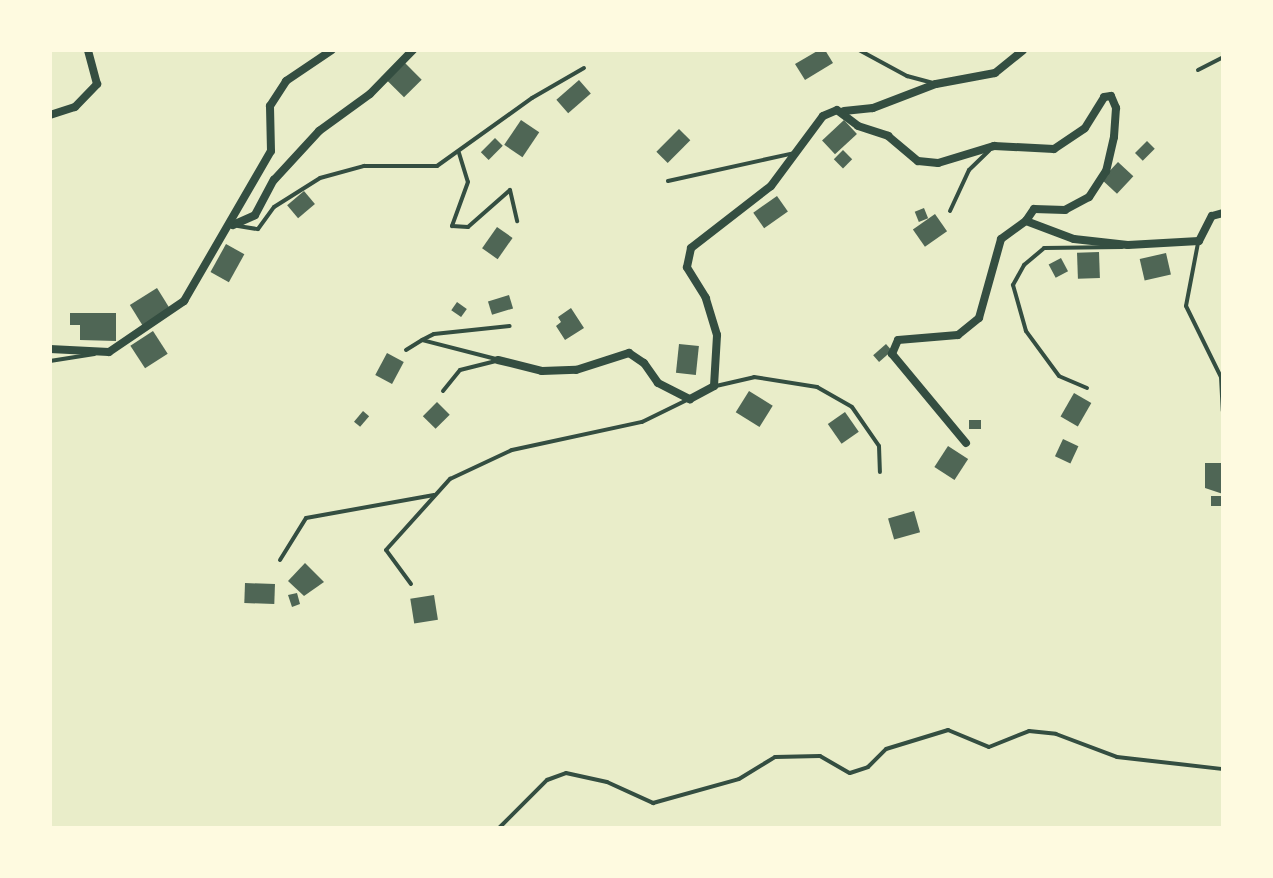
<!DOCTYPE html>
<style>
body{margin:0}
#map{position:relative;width:1273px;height:878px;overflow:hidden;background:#e9edc9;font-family:"DM Sans",sans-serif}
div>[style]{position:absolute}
.building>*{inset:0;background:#4f6655;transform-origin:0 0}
.service>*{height:4px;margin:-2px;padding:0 2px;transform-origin:2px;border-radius:2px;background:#344e41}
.minor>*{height:8px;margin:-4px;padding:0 4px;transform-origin:4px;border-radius:4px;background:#344e41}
span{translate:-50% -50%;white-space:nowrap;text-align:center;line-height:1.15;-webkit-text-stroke:8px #fefae0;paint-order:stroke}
.frame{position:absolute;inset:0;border:52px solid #fefae0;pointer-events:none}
</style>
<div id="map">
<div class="building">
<i style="clip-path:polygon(819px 50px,825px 50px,833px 63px,805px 80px,795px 64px)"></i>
<i style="left:404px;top:62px;width:25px;height:25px;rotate:45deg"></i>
<i style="left:579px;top:80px;width:18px;height:30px;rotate:49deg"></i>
<i style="left:521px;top:120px;width:22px;height:30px;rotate:34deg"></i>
<i style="left:844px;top:120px;width:19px;height:30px;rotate:47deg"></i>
<i style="left:679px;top:129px;width:16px;height:32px;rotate:45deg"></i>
<i style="left:495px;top:138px;width:11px;height:20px;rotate:45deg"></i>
<i style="left:1147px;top:141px;width:11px;height:17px;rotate:45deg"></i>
<i style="left:843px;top:150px;width:13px;height:13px;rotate:45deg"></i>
<i style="left:1118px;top:162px;width:21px;height:24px;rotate:43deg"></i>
<i style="left:304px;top:191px;width:17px;height:22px;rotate:50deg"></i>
<i style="left:777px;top:196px;width:19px;height:29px;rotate:55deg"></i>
<i style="left:924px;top:208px;width:11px;height:10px;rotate:68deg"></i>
<i style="left:935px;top:214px;width:21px;height:27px;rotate:55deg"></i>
<i style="left:497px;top:227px;width:19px;height:26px;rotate:35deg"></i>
<i style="left:226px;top:244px;width:21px;height:32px;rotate:29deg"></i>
<i style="left:1099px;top:252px;width:26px;height:22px;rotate:88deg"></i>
<i style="left:1166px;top:253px;width:22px;height:27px;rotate:77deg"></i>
<i style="left:1061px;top:258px;width:15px;height:14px;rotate:62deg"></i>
<i style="left:157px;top:288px;width:25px;height:32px;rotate:58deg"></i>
<i style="left:509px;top:295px;width:14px;height:22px;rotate:73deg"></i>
<i style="left:457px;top:302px;width:12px;height:10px;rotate:35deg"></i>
<i style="clip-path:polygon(571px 308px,584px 328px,565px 340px,556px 326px,561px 322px,558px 317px)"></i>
<i style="clip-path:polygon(70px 313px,116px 313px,116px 341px,80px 340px,80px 325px,70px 325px)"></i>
<i style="left:153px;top:331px;width:27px;height:27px;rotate:57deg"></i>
<i style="left:679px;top:344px;width:20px;height:29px;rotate:6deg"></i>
<i style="left:886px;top:344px;width:9px;height:17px;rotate:49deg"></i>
<i style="left:387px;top:353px;width:19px;height:25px;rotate:28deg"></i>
<i style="left:749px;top:391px;width:28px;height:25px;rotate:32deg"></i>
<i style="left:1074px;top:393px;width:20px;height:27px;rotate:30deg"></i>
<i style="left:437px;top:402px;width:18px;height:20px;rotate:45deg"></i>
<i style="left:363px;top:411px;width:8px;height:14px;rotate:40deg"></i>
<i style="left:845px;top:412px;width:24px;height:21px;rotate:55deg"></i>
<i style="left:969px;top:420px;width:12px;height:9px"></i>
<i style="left:1063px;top:439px;width:17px;height:19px;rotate:25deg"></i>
<i style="left:948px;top:446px;width:24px;height:25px;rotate:33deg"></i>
<i style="clip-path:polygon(1205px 463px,1223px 463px,1223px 494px,1205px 488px)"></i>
<i style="left:1211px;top:496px;width:10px;height:10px"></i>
<i style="left:914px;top:511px;width:22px;height:27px;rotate:74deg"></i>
<i style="clip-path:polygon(305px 563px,324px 582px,304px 596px,288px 581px)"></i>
<i style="left:245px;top:583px;width:30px;height:20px;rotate:2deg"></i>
<i style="clip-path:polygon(297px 593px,300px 604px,292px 607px,288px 595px)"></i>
<i style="left:434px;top:595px;width:25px;height:24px;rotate:81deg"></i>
</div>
<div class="service">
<i style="left:859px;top:50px;width:55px;rotate:28.4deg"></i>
<i style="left:907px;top:76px;width:28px;rotate:15deg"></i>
<i style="left:1198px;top:70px;width:28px;rotate:-27deg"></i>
<i style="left:459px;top:153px;width:30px;rotate:73deg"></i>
<i style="left:468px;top:182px;width:47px;rotate:110deg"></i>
<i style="left:452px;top:226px;width:16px;rotate:4deg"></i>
<i style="left:468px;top:227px;width:56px;rotate:-41.4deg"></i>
<i style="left:510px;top:190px;width:32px;rotate:77deg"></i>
<i style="left:668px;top:181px;width:129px;rotate:-12.5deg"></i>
<i style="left:950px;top:211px;width:45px;rotate:-65.1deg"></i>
<i style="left:969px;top:170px;width:28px;rotate:-44deg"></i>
<i style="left:238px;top:226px;width:20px;rotate:9deg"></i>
<i style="left:258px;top:229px;width:27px;rotate:-54deg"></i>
<i style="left:274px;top:207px;width:54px;rotate:-32.2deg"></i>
<i style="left:320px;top:178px;width:46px;rotate:-15.3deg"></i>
<i style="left:364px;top:166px;width:73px"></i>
<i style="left:437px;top:166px;width:117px;rotate:-35.6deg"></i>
<i style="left:532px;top:98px;width:60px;rotate:-30deg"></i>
<i style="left:1198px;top:243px;width:64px;rotate:100.8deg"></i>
<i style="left:1186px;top:306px;width:79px;rotate:63.8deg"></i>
<i style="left:1221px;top:377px;width:34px;rotate:87deg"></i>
<i style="left:406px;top:350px;width:19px;rotate:-32deg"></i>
<i style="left:496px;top:359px;width:76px;rotate:-165.6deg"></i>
<i style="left:422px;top:340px;width:13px;rotate:-27deg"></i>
<i style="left:434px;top:334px;width:76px;rotate:-6deg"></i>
<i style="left:50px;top:361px;width:45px;rotate:-9deg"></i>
<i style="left:716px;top:386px;width:39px;rotate:-13deg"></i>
<i style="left:754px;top:377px;width:64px;rotate:9deg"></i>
<i style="left:817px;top:387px;width:40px;rotate:29.7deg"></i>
<i style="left:852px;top:407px;width:47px;rotate:55.3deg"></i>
<i style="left:879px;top:446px;width:26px;rotate:88deg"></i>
<i style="left:1087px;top:388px;width:30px;rotate:-157deg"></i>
<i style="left:1059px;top:376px;width:56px;rotate:-126.3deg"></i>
<i style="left:1026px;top:331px;width:48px;rotate:-105.8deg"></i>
<i style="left:1013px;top:285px;width:23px;rotate:-61deg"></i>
<i style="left:1024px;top:265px;width:26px;rotate:-40deg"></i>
<i style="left:1044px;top:248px;width:78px;rotate:-0.7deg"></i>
<i style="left:443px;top:391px;width:27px;rotate:-51deg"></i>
<i style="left:460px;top:370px;width:37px;rotate:-14deg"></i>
<i style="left:280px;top:560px;width:49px;rotate:-58.2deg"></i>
<i style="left:306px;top:518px;width:130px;rotate:-10.2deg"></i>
<i style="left:411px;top:584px;width:42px;rotate:-126.3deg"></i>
<i style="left:386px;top:550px;width:96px;rotate:-48deg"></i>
<i style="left:450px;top:479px;width:68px;rotate:-25.1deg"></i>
<i style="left:512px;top:450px;width:133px;rotate:-12.2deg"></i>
<i style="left:642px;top:422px;width:50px;rotate:-26.1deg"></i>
<i style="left:327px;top:828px;width:84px"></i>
<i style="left:499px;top:828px;width:68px;rotate:-45deg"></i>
<i style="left:547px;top:780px;width:20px;rotate:-20deg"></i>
<i style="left:566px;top:773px;width:42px;rotate:12.4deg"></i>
<i style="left:607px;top:782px;width:51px;rotate:24.5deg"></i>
<i style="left:653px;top:803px;width:89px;rotate:-15.6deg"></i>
<i style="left:739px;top:779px;width:42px;rotate:-31.4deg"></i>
<i style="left:775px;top:757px;width:45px;rotate:-1.3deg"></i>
<i style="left:820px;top:756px;width:34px;rotate:30deg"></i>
<i style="left:850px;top:773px;width:19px;rotate:-18deg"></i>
<i style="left:868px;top:767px;width:25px;rotate:-45deg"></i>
<i style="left:886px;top:749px;width:65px;rotate:-17deg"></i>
<i style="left:948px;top:730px;width:44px;rotate:22.5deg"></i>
<i style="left:989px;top:747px;width:43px;rotate:-21.8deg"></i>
<i style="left:1029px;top:731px;width:27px;rotate:6deg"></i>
<i style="left:1056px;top:734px;width:65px;rotate:20.7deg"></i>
<i style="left:1117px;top:757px;width:107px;rotate:6.5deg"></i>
</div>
<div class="minor">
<i style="left:844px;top:111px;width:29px;rotate:-6deg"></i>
<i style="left:873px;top:108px;width:67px;rotate:-20.9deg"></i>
<i style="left:936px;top:84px;width:60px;rotate:-10.6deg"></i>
<i style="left:995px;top:73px;width:36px;rotate:-39deg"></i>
<i style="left:50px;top:115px;width:26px;rotate:-18deg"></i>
<i style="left:75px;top:107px;width:32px;rotate:-46deg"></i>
<i style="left:97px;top:84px;width:35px;rotate:-105deg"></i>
<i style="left:233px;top:225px;width:24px;rotate:-24deg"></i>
<i style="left:255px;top:215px;width:40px;rotate:-62deg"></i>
<i style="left:274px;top:180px;width:67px;rotate:-47.4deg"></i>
<i style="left:319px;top:131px;width:63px;rotate:-36deg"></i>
<i style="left:370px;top:94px;width:62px;rotate:-45.7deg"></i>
<i style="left:50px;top:349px;width:59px;rotate:2.9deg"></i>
<i style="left:109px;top:352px;width:91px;rotate:-34.2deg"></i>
<i style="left:184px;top:301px;width:173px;rotate:-59.9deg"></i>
<i style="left:271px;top:151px;width:45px;rotate:-91.3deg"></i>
<i style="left:270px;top:106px;width:30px;rotate:-57deg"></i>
<i style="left:286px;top:81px;width:55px;rotate:-34deg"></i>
<i style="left:498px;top:360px;width:45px;rotate:14deg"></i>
<i style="left:542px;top:371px;width:34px;rotate:-2deg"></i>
<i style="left:576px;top:370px;width:56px;rotate:-17.8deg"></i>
<i style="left:629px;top:353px;width:18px;rotate:34deg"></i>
<i style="left:644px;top:363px;width:24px;rotate:55deg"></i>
<i style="left:658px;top:383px;width:36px;rotate:27deg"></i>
<i style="left:690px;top:399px;width:27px;rotate:-28deg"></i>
<i style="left:714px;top:386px;width:51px;rotate:-86.6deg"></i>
<i style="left:717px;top:335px;width:39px;rotate:-107deg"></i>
<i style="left:706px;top:298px;width:36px;rotate:-122deg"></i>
<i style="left:687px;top:267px;width:19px;rotate:-78deg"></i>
<i style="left:691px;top:248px;width:101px;rotate:-37.8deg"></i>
<i style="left:771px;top:186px;width:87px;rotate:-53.4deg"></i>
<i style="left:823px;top:116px;width:15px;rotate:-23deg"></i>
<i style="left:837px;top:110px;width:26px;rotate:37deg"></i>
<i style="left:858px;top:126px;width:32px;rotate:18deg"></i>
<i style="left:888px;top:136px;width:39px;rotate:40deg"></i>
<i style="left:918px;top:161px;width:20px;rotate:6deg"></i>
<i style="left:938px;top:163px;width:59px;rotate:-16.9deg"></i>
<i style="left:994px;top:146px;width:60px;rotate:2.9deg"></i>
<i style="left:1054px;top:149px;width:37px;rotate:-34deg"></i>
<i style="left:1085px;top:128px;width:36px;rotate:-58deg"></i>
<i style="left:1104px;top:97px;width:7px;rotate:-8deg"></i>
<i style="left:1111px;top:96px;width:13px;rotate:67deg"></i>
<i style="left:1116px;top:108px;width:29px;rotate:94deg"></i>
<i style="left:1114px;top:137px;width:35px;rotate:103deg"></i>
<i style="left:1106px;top:171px;width:31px;rotate:123deg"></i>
<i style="left:1089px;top:197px;width:27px;rotate:152deg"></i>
<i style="left:1065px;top:210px;width:31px;rotate:-178deg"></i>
<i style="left:1034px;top:209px;width:14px;rotate:124deg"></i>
<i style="left:1026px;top:221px;width:51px;rotate:20.6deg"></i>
<i style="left:1074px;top:239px;width:54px;rotate:6.3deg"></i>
<i style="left:1128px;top:245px;width:71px;rotate:-3.2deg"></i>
<i style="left:1199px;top:241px;width:28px;rotate:-63deg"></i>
<i style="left:1212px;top:216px;width:11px;rotate:-15deg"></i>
<i style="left:966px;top:443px;width:116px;rotate:-129.7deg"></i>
<i style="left:892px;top:354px;width:15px;rotate:-67deg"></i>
<i style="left:898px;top:340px;width:60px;rotate:-4.8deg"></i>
<i style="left:958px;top:335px;width:27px;rotate:-39deg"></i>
<i style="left:979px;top:318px;width:82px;rotate:-74.4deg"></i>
<i style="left:1001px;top:239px;width:31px;rotate:-36deg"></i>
</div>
<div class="frame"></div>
</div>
